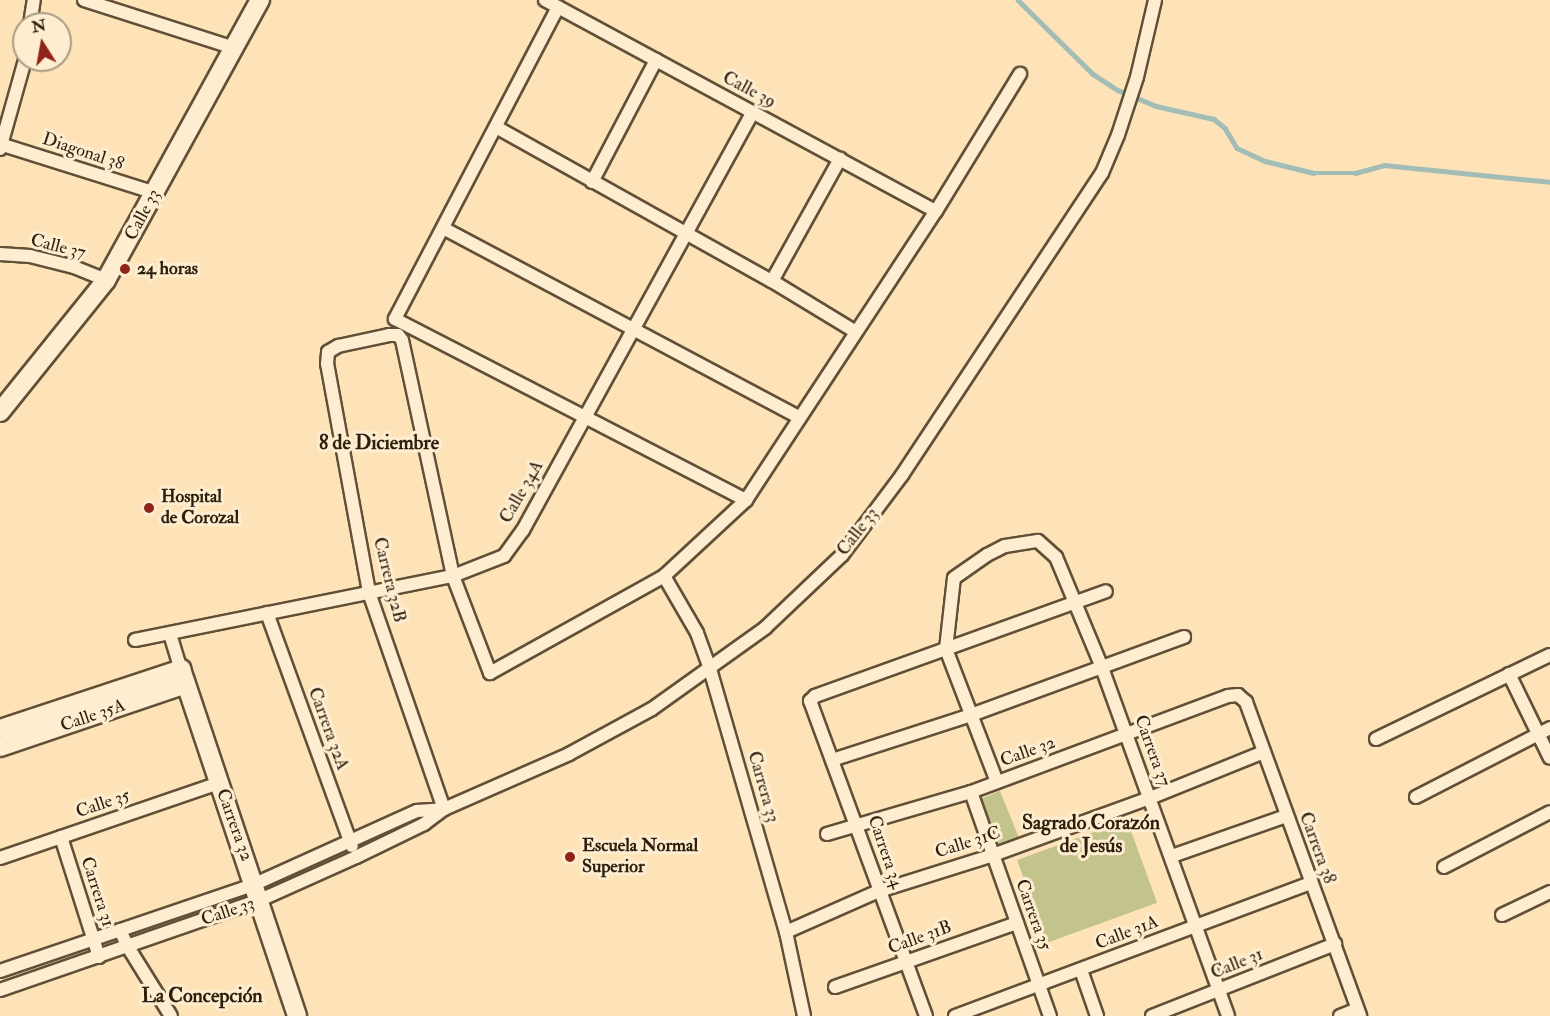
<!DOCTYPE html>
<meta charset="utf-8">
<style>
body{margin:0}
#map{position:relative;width:1550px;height:1016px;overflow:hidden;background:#fde3b7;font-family:"IM FELL Double Pica",serif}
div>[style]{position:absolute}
.green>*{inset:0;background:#c3c38c;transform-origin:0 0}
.stream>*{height:4.5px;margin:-2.25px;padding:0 2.25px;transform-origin:2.25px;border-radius:2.25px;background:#a1bdb5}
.roads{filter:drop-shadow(2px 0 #615037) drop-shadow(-2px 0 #615037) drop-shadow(0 2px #615037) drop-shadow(0 -2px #615037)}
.street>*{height:12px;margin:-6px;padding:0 6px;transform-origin:6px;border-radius:6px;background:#feedd0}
.secondary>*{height:18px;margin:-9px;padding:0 9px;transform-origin:9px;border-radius:9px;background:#feedd0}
.dots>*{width:16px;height:16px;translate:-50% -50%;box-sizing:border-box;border:3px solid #feedd0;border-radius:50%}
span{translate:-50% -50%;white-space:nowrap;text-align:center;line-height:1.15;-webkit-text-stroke:6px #feedd0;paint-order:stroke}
.street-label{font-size:18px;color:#2d1f0c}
.poi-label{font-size:18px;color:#2d1f0c;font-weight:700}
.left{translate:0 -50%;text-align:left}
.neighbourhood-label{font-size:20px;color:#2d1f0c;font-weight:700}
.north{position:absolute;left:12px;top:12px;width:60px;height:60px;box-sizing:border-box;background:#feedd0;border:2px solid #aa9b82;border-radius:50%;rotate:349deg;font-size:16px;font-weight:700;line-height:24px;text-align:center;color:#2d1f0c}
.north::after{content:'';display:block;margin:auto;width:21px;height:27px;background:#8f2418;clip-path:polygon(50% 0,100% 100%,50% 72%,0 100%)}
</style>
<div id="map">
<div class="green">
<i style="left:1000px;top:791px;width:52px;height:22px;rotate:68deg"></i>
<i style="left:1127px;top:820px;width:88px;height:117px;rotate:70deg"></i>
</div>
<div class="stream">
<i style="left:1018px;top:0;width:105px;rotate:44.6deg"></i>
<i style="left:1093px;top:74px;width:30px;rotate:33deg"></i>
<i style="left:1118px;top:90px;width:41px;rotate:22.8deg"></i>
<i style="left:1156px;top:106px;width:59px;rotate:12.6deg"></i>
<i style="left:1214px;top:119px;width:14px;rotate:39deg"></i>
<i style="left:1225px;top:128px;width:23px;rotate:59deg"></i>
<i style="left:1237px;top:148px;width:31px;rotate:25deg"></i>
<i style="left:1265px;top:161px;width:50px;rotate:13.8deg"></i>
<i style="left:1314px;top:173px;width:41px"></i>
<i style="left:1355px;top:173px;width:30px;rotate:-15deg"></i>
<i style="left:1384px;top:165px;width:167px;rotate:5.8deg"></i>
</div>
<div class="roads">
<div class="street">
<i style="left:84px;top:0;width:157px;rotate:17.7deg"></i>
<i style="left:545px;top:0;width:444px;rotate:28.4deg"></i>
<i style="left:558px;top:7px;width:352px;rotate:117.6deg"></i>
<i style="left:395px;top:319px;width:395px;rotate:27.3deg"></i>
<i style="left:30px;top:24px;width:24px;rotate:-81deg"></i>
<i style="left:496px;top:127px;width:316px;rotate:29.2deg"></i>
<i style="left:772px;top:281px;width:98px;rotate:31.3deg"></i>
<i style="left:0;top:144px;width:163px;rotate:17.5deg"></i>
<i style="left:0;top:149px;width:92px;rotate:-74.3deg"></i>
<i style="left:592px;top:182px;width:138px;rotate:-62.3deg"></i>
<i style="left:443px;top:228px;width:404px;rotate:28deg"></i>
<i style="left:0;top:254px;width:30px;rotate:4deg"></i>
<i style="left:30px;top:256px;width:45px;rotate:14deg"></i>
<i style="left:74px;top:267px;width:35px;rotate:22deg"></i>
<i style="left:772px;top:281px;width:140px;rotate:-60.9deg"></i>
<i style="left:664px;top:576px;width:66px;rotate:59.9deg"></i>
<i style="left:697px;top:633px;width:38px;rotate:70deg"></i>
<i style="left:710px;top:669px;width:274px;rotate:73.9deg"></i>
<i style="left:786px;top:932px;width:86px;rotate:77.9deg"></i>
<i style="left:267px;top:613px;width:248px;rotate:70deg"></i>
<i style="left:170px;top:634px;width:37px;rotate:73deg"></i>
<i style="left:135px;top:640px;width:324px;rotate:-11.4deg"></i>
<i style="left:453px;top:576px;width:55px;rotate:-21.4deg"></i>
<i style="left:504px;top:556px;width:32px;rotate:-54deg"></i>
<i style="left:523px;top:530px;width:477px;rotate:-61.2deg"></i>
<i style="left:1509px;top:674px;width:93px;rotate:64deg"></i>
<i style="left:1376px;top:739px;width:193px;rotate:-25.8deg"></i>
<i style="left:832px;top:760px;width:146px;rotate:-17.9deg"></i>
<i style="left:971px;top:715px;width:227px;rotate:-20.1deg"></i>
<i style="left:997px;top:782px;width:142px;rotate:-111deg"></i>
<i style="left:946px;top:649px;width:71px;rotate:-83.6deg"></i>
<i style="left:954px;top:578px;width:40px;rotate:-34.9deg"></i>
<i style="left:987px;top:555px;width:20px;rotate:-27deg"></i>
<i style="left:1005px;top:546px;width:33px;rotate:-9deg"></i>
<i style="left:1038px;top:541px;width:24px;rotate:42deg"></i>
<i style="left:1056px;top:557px;width:117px;rotate:67.4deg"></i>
<i style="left:1101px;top:665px;width:373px;rotate:70.1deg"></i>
<i style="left:971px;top:792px;width:238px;rotate:70.6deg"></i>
<i style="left:1416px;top:797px;width:151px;rotate:-27.2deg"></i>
<i style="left:444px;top:809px;width:230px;rotate:-109.1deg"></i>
<i style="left:369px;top:592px;width:232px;rotate:-100.4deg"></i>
<i style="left:327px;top:364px;width:12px;rotate:-85deg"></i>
<i style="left:328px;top:352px;width:12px;rotate:-31deg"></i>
<i style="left:338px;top:346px;width:52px;rotate:-12.2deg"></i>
<i style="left:389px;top:335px;width:9px"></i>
<i style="left:398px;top:335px;width:6px;rotate:51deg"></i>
<i style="left:402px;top:340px;width:241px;rotate:77.8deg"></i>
<i style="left:453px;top:576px;width:104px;rotate:69.1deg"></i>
<i style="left:490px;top:673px;width:199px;rotate:-29.1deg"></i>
<i style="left:664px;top:576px;width:112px;rotate:-42.8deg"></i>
<i style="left:746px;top:500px;width:346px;rotate:-56.7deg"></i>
<i style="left:936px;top:211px;width:161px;rotate:-58.5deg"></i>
<i style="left:827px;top:834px;width:150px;rotate:-16.3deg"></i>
<i style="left:971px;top:792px;width:274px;rotate:-20.5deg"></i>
<i style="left:1228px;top:696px;width:10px;rotate:-6deg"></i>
<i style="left:1238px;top:695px;width:11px;rotate:41deg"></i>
<i style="left:1246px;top:702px;width:334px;rotate:70deg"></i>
<i style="left:61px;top:837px;width:126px;rotate:72.4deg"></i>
<i style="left:1172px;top:856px;width:121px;rotate:-19.3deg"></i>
<i style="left:0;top:858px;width:231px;rotate:-18.9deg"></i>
<i style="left:1444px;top:867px;width:119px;rotate:-27.4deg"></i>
<i style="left:1502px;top:915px;width:53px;rotate:-25.6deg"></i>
<i style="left:120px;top:930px;width:19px;rotate:65deg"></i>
<i style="left:128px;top:947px;width:81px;rotate:58.1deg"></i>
<i style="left:786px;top:932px;width:102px;rotate:-23.8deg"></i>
<i style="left:879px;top:891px;width:120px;rotate:-17.5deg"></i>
<i style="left:993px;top:855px;width:167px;rotate:-20deg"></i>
<i style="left:1150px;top:798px;width:123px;rotate:-22deg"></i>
<i style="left:1081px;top:970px;width:49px;rotate:70.8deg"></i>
<i style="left:0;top:971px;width:269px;rotate:-18.8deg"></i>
<i style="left:255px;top:884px;width:178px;rotate:-24.3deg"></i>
<i style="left:417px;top:811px;width:26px;rotate:-4deg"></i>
<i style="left:835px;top:987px;width:193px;rotate:-19.4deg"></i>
<i style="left:0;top:990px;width:275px;rotate:-19.1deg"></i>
<i style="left:260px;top:900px;width:105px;rotate:-24.1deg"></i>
<i style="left:356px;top:857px;width:76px;rotate:-25.9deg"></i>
<i style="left:424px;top:824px;width:25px;rotate:-37deg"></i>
<i style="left:444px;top:809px;width:137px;rotate:-23.7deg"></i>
<i style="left:569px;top:754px;width:94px;rotate:-28.5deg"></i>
<i style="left:652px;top:709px;width:139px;rotate:-35.6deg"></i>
<i style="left:765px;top:628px;width:106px;rotate:-43.5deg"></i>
<i style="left:842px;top:555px;width:100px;rotate:-53.1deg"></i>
<i style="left:902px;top:475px;width:362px;rotate:-56.5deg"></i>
<i style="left:1102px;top:173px;width:41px;rotate:-67.2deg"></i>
<i style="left:1118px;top:135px;width:61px;rotate:-71.9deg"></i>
<i style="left:1137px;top:77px;width:79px;rotate:-76.8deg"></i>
<i style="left:926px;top:1016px;width:336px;rotate:-110.2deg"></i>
<i style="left:810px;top:701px;width:7px;rotate:-45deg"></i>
<i style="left:815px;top:696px;width:309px;rotate:-19.8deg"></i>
<i style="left:955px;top:1016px;width:380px;rotate:-20.5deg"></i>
<i style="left:1152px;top:1016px;width:197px;rotate:-21.5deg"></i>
<i style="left:1340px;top:1016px;width:18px;rotate:-22deg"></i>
</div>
<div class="secondary">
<i style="left:0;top:412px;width:169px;rotate:-51.2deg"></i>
<i style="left:106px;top:280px;width:320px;rotate:-61.2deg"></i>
<i style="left:0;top:729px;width:191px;rotate:-18.3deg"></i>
<i style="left:181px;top:669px;width:366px;rotate:71.5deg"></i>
<i style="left:0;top:747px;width:196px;rotate:-18.7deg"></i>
</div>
</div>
<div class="dots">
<i style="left:125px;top:269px;background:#8f2418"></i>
<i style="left:149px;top:508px;background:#8f2418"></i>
<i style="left:570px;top:857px;background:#8f2418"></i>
</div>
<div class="street-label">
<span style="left:749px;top:90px;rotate:28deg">Calle 39</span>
<span style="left:83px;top:152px;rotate:18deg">Diagonal 38</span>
<span style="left:143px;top:215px;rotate:-62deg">Calle 33</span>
<span style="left:58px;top:247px;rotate:14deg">Calle 37</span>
<span style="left:522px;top:492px;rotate:-60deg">Calle 34A</span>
<span style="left:858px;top:532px;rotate:-52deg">Calle 33</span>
<span style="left:389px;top:580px;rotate:76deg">Carrera 32B</span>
<span style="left:93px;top:716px;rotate:-19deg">Calle 35A</span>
<span style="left:328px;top:729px;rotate:70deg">Carrera 32A</span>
<span style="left:1152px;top:751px;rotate:70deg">Carrera 37</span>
<span style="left:1028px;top:752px;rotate:-20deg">Calle 32</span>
<span style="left:763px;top:787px;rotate:74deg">Carrera 33</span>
<span style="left:103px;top:804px;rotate:-19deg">Calle 35</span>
<span style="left:234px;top:825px;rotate:70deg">Carrera 32</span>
<span style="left:968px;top:843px;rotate:-18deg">Calle 31C</span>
<span style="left:1317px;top:848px;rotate:70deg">Carrera 38</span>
<span style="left:885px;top:852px;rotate:71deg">Carrera 34</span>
<span style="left:97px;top:892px;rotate:72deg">Carrera 31</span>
<span style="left:228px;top:912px;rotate:-19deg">Calle 33</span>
<span style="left:1033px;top:915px;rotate:70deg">Carrera 35</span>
<span style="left:1127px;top:933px;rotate:-21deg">Calle 31A</span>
<span style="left:920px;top:938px;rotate:-20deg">Calle 31B</span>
<span style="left:1237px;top:964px;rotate:-22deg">Calle 31</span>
</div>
<div class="poi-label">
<span class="left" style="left:137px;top:269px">24 horas</span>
<span class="left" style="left:161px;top:508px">Hospital<br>de Corozal</span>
<span class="left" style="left:582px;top:857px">Escuela Normal<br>Superior</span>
</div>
<div class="neighbourhood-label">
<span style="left:379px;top:442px">8 de Diciembre</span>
<span style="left:1091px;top:834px">Sagrado Corazón<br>de Jesús</span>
<span style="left:202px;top:995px">La Concepción</span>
</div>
<div class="north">N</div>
</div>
